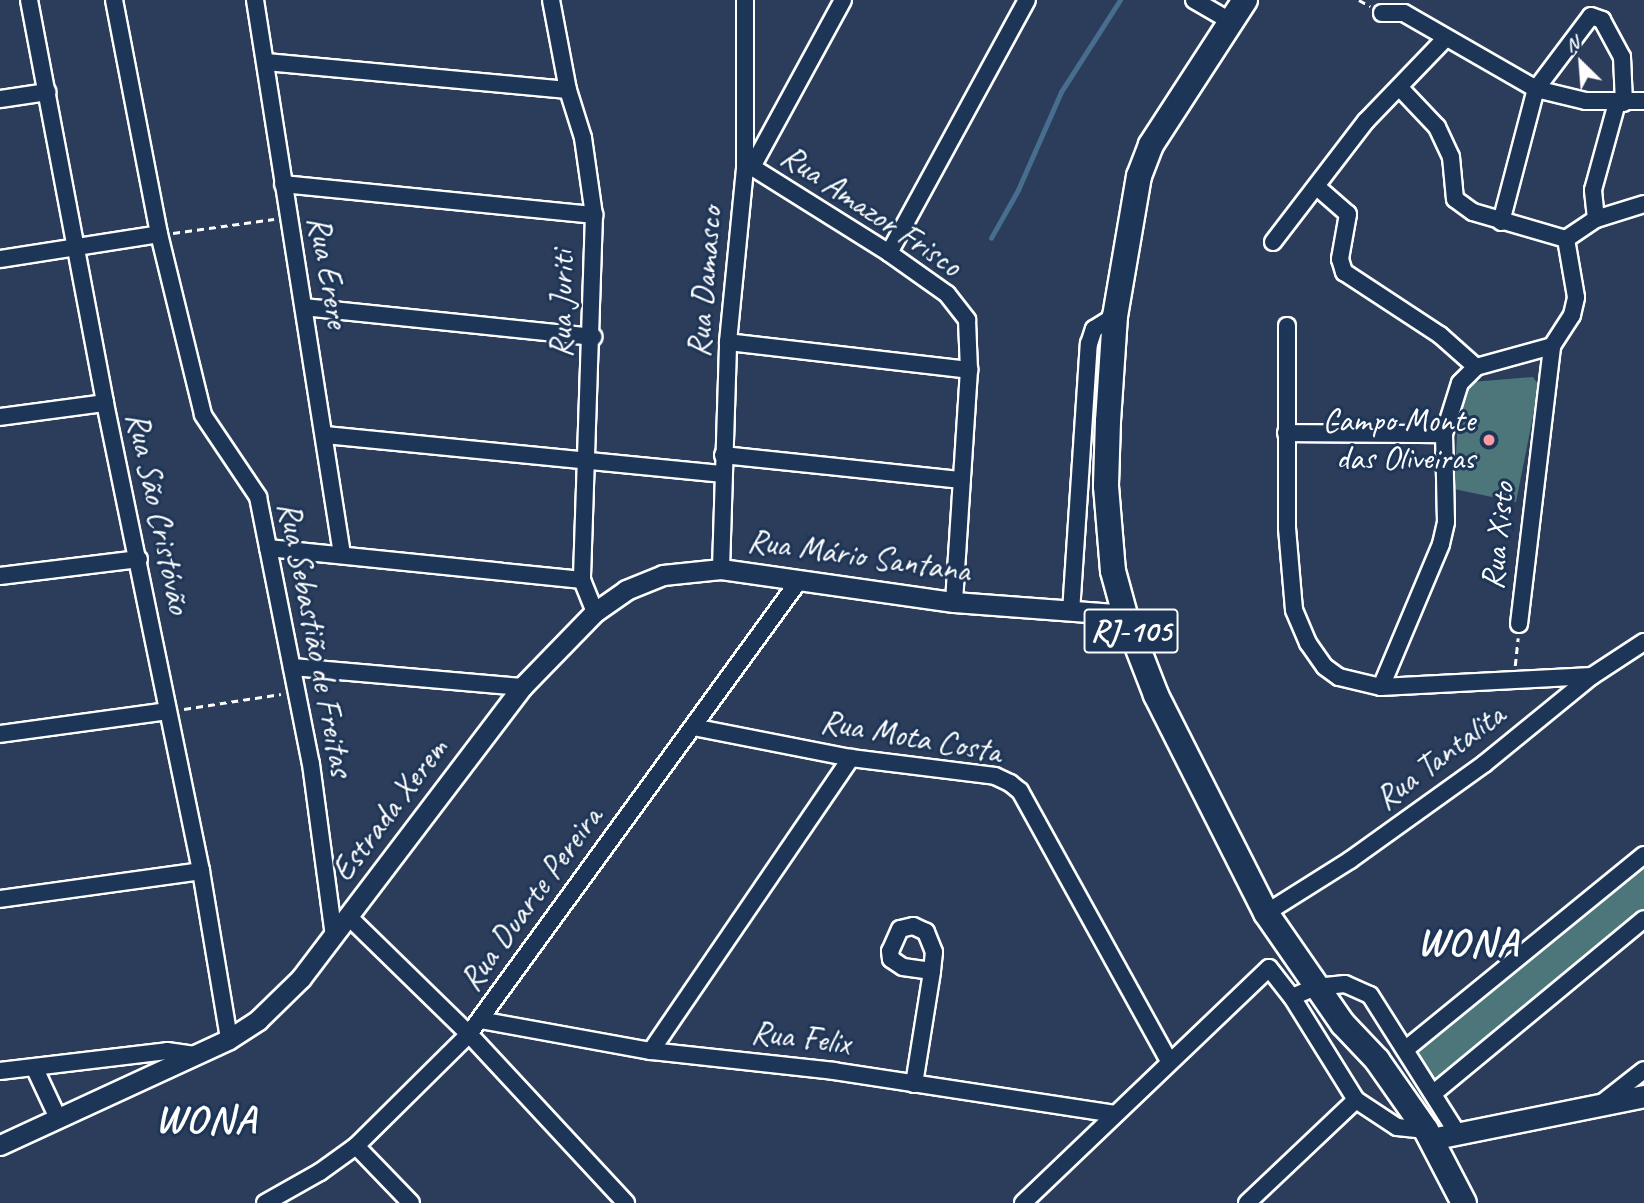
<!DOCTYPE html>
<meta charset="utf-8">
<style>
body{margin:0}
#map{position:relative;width:1644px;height:1203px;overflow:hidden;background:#2b3d5b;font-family:Caveat,sans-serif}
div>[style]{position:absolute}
.green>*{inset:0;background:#4d767a}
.stream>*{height:4.5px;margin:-2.25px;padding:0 2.25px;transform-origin:2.25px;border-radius:2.25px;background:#476d8f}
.path>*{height:2.5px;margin-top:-1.25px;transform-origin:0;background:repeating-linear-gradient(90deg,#fff 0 7px,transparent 0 12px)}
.roads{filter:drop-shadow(2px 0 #fff) drop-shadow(-2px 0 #fff) drop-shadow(0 2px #fff) drop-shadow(0 -2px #fff)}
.minor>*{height:16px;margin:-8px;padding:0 8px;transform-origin:8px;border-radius:8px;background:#1d3557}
.tertiary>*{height:19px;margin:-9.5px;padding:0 9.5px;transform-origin:9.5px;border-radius:9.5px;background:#1d3557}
.secondary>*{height:21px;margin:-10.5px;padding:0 10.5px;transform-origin:10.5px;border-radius:10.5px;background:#1d3557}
.primary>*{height:24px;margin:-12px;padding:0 12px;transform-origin:12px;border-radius:12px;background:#1d3557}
.dots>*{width:19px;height:19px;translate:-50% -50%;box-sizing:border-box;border:4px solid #1d3557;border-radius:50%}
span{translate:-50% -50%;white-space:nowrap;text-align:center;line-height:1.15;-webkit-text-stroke:6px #1d3557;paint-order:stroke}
.shield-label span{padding:2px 5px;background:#1d3557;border:2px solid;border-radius:5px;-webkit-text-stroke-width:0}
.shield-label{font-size:32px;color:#fff;font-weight:700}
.street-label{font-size:33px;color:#fff}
.poi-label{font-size:33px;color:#fff}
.right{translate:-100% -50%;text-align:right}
.district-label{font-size:40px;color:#fff;font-weight:700;letter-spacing:2px}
.north{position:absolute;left:1546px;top:28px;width:70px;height:70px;-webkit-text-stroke:5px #1d3557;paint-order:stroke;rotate:335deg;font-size:19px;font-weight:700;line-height:28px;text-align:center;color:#fff}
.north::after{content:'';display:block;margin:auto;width:24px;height:32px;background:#fff;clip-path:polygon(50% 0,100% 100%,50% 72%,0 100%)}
</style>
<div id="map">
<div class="green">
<i style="clip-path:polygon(1533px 377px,1539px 386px,1516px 502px,1454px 489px,1459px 401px,1465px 389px,1472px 382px)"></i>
<i style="clip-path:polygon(1644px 864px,1644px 909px,1434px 1084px,1412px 1049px)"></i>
</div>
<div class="stream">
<i style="left:991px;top:238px;width:55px;rotate:-60.6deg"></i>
<i style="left:1018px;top:190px;width:107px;rotate:-66.3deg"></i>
<i style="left:1061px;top:92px;width:109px;rotate:-57.3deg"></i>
</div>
<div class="path">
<i style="left:1359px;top:0;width:13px;rotate:29deg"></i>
<i style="left:173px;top:233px;width:102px;rotate:-7.9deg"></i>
<i style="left:1515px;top:666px;width:28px;rotate:-84deg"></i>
<i style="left:184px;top:709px;width:98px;rotate:-8.8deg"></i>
</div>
<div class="roads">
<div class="minor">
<i style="left:29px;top:0;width:410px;rotate:79.3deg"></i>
<i style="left:105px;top:403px;width:478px;rotate:78.4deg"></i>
<i style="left:201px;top:871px;width:170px;rotate:80.5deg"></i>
<i style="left:114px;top:0;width:238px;rotate:79.1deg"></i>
<i style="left:159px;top:234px;width:186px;rotate:76.3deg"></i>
<i style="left:203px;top:415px;width:99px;rotate:56.1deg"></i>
<i style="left:258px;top:497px;width:272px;rotate:78.8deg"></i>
<i style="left:311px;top:764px;width:174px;rotate:82.4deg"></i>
<i style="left:255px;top:0;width:561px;rotate:81.08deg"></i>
<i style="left:551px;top:0;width:92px;rotate:79.3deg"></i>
<i style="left:568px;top:90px;width:50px;rotate:72.6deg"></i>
<i style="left:583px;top:138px;width:78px;rotate:81.9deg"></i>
<i style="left:594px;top:215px;width:365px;rotate:91.9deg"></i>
<i style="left:582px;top:580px;width:35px;rotate:68deg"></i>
<i style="left:1194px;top:0;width:42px;rotate:30.3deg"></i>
<i style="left:1382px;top:13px;width:22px"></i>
<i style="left:1404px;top:13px;width:152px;rotate:29.9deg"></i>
<i style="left:1536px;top:89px;width:51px;rotate:13.5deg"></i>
<i style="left:1586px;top:101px;width:58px"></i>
<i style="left:266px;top:62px;width:303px;rotate:5.3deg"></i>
<i style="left:1400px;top:88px;width:54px;rotate:46.5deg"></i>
<i style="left:1437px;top:127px;width:33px;rotate:65deg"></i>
<i style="left:1451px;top:157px;width:42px;rotate:84.6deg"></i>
<i style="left:1455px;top:199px;width:22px;rotate:36deg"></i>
<i style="left:1473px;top:212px;width:97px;rotate:16.2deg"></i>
<i style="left:1566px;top:239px;width:36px;rotate:-34deg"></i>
<i style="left:1596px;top:219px;width:50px;rotate:-17.4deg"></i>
<i style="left:0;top:99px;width:48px;rotate:-8.5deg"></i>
<i style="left:752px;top:167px;width:190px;rotate:-61.4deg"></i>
<i style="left:745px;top:170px;width:8px;rotate:-23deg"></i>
<i style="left:752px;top:167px;width:162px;rotate:32.1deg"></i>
<i style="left:889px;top:253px;width:71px;rotate:35.3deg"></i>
<i style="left:947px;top:294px;width:33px;rotate:52deg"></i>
<i style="left:967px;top:320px;width:50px;rotate:87.7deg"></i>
<i style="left:969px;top:370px;width:232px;rotate:93.7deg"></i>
<i style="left:283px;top:184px;width:313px;rotate:5.7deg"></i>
<i style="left:1317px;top:187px;width:41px;rotate:41.1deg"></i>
<i style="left:1348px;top:214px;width:46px;rotate:100.1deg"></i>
<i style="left:1340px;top:259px;width:14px;rotate:73deg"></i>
<i style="left:1344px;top:272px;width:115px;rotate:33.3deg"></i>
<i style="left:1440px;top:335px;width:48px;rotate:41.6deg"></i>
<i style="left:1596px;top:219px;width:29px;rotate:-96deg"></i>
<i style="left:1593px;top:190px;width:90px;rotate:-74.6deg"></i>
<i style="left:1501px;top:222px;width:138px;rotate:-75.3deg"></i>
<i style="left:1536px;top:89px;width:91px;rotate:-53deg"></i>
<i style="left:1591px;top:16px;width:12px;rotate:20deg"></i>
<i style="left:1602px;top:20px;width:42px;rotate:61.6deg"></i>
<i style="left:1622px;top:57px;width:46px;rotate:87.5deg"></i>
<i style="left:1273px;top:242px;width:153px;rotate:-52.5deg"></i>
<i style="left:1366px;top:121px;width:115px;rotate:-46.1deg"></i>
<i style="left:889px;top:253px;width:288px;rotate:-61.4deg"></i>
<i style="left:0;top:259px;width:161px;rotate:-8.9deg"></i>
<i style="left:304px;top:307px;width:291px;rotate:5.9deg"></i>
<i style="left:1287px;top:326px;width:202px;rotate:90deg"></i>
<i style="left:1287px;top:528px;width:82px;rotate:85.1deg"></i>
<i style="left:1294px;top:610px;width:36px;rotate:67deg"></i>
<i style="left:1308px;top:643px;width:29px;rotate:55deg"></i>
<i style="left:1325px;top:667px;width:17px;rotate:36deg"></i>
<i style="left:1339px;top:677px;width:43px;rotate:13.4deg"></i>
<i style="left:1381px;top:687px;width:211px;rotate:-3deg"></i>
<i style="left:728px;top:342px;width:243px;rotate:6.6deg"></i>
<i style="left:0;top:417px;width:106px;rotate:-7.6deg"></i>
<i style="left:1286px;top:433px;width:158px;rotate:0.4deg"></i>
<i style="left:325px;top:435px;width:398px;rotate:5.6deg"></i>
<i style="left:723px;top:455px;width:240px;rotate:6deg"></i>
<i style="left:268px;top:548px;width:316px;rotate:5.8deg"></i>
<i style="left:721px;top:569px;width:227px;rotate:-88.2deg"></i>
<i style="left:728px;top:342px;width:173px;rotate:-84.4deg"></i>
<i style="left:745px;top:170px;width:170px;rotate:-90deg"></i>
<i style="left:0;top:576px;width:140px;rotate:-7deg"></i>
<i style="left:1071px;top:612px;width:269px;rotate:-86.2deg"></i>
<i style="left:1089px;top:344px;width:16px;rotate:-72deg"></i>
<i style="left:1094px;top:329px;width:25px;rotate:-32deg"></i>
<i style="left:1519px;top:624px;width:280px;rotate:-83.2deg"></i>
<i style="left:1552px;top:346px;width:37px;rotate:-57deg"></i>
<i style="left:1572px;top:315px;width:18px;rotate:-77deg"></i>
<i style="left:1576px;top:297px;width:59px;rotate:-99.8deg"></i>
<i style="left:292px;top:667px;width:231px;rotate:5deg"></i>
<i style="left:1381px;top:687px;width:155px;rotate:-67.2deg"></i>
<i style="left:1441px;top:544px;width:23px;rotate:-77deg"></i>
<i style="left:1446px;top:522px;width:88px;rotate:-91.3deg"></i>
<i style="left:1444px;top:434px;width:53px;rotate:-72.6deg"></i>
<i style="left:1460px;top:383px;width:23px;rotate:-45deg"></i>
<i style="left:1476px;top:367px;width:79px;rotate:-15.4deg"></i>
<i style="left:693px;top:727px;width:161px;rotate:11.1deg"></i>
<i style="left:851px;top:758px;width:145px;rotate:7.1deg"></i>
<i style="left:995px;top:776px;width:17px;rotate:25deg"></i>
<i style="left:1010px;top:783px;width:13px;rotate:39deg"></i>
<i style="left:1020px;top:791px;width:308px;rotate:61.1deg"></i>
<i style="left:0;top:734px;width:169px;rotate:-7.8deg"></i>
<i style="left:0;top:899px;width:203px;rotate:-7.9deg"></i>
<i style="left:1266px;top:913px;width:99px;rotate:-32.2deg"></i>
<i style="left:1350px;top:860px;width:165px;rotate:-35.6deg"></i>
<i style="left:1484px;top:764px;width:139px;rotate:-39.2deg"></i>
<i style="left:1592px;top:676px;width:62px;rotate:-33.2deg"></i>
<i style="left:349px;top:917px;width:168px;rotate:44.3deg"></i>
<i style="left:469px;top:1034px;width:231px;rotate:47.1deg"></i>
<i style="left:480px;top:1020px;width:174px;rotate:10.3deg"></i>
<i style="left:651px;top:1051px;width:184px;rotate:6.2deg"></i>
<i style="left:834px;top:1071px;width:283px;rotate:8.7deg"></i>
<i style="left:1406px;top:1049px;width:307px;rotate:-39.2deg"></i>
<i style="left:651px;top:1051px;width:355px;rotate:-55.7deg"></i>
<i style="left:35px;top:1069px;width:52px;rotate:64.9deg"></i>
<i style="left:0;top:1071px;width:168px;rotate:-6.8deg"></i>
<i style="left:167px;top:1051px;width:28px;rotate:8deg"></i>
<i style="left:914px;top:1084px;width:114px;rotate:-80.9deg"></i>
<i style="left:932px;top:971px;width:19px;rotate:-84deg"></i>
<i style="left:934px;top:952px;width:22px;rotate:-112deg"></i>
<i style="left:926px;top:932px;width:14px;rotate:-155deg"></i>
<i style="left:913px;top:926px;width:13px;rotate:167deg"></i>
<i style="left:900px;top:929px;width:24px;rotate:114deg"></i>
<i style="left:890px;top:951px;width:8px;rotate:83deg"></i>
<i style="left:891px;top:959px;width:14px;rotate:34deg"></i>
<i style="left:903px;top:967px;width:29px;rotate:8deg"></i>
<i style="left:1435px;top:1092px;width:271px;rotate:-39.6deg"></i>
<i style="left:1602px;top:1103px;width:53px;rotate:-38.2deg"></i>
<i style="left:1426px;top:1130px;width:29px;rotate:-174deg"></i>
<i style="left:1397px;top:1127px;width:49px;rotate:-146.6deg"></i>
<i style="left:1356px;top:1100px;width:121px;rotate:-121.9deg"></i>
<i style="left:1292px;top:997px;width:26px;rotate:-23deg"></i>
<i style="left:1316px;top:987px;width:29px;rotate:-6deg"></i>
<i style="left:1345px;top:984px;width:27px;rotate:24deg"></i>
<i style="left:1370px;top:995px;width:165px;rotate:57.7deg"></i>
<i style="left:356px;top:1146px;width:79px;rotate:46deg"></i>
<i style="left:265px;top:1203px;width:63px;rotate:-29.4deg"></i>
<i style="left:320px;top:1172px;width:44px;rotate:-35.8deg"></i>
<i style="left:356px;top:1146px;width:159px;rotate:-44.7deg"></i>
<i style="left:469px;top:1034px;width:559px;rotate:-53.95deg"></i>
<i style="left:1023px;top:1203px;width:340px;rotate:-43.7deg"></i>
<i style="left:1269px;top:968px;width:37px;rotate:52deg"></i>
<i style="left:1247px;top:1203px;width:150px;rotate:-43.4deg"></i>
</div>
<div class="tertiary">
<i style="left:0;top:1145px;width:252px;rotate:-24.8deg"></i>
<i style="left:229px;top:1039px;width:35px;rotate:-33deg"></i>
<i style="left:258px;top:1020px;width:60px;rotate:-44.3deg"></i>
<i style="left:301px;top:978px;width:365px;rotate:-52.8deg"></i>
<i style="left:522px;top:687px;width:105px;rotate:-45.8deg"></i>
<i style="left:595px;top:612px;width:38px;rotate:-35deg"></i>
<i style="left:626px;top:590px;width:40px;rotate:-22deg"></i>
<i style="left:663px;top:575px;width:58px;rotate:-5.9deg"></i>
<i style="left:721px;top:569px;width:235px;rotate:8.1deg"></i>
<i style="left:954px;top:602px;width:171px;rotate:4.3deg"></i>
</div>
<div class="secondary">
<i style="left:1431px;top:1139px;width:217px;rotate:-11.4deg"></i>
</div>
<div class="primary">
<i style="left:1245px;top:0;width:173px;rotate:123deg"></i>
<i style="left:1151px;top:145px;width:33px;rotate:111deg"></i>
<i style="left:1139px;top:176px;width:142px;rotate:99.7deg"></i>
<i style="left:1115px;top:316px;width:105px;rotate:93.8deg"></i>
<i style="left:1108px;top:421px;width:65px;rotate:91.8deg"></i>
<i style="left:1106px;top:486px;width:85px;rotate:85.3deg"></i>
<i style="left:1113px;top:571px;width:46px;rotate:74.7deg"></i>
<i style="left:1125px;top:615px;width:86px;rotate:68.8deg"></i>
<i style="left:1156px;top:695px;width:244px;rotate:63.2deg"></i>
<i style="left:1266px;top:913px;width:135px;rotate:55.3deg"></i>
<i style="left:1343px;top:1024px;width:50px;rotate:46.6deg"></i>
<i style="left:1377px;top:1060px;width:85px;rotate:55deg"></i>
<i style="left:1426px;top:1130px;width:82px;rotate:62.5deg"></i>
</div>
</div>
<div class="dots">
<i style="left:1489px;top:440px;background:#ff9aa2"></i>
</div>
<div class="shield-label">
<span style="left:1131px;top:631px">RJ-105</span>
</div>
<div class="street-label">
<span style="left:871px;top:211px;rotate:34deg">Rua Amazor Frisco</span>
<span style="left:328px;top:272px;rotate:80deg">Rua Erere</span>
<span style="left:705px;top:282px;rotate:-85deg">Rua Damasco</span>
<span style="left:562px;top:304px;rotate:-89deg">Rua Juriti</span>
<span style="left:158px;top:513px;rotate:78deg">Rua São Cristóvão</span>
<span style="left:1498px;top:536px;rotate:-84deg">Rua Xisto</span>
<span style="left:859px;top:556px;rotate:8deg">Rua Mário Santana</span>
<span style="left:315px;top:639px;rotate:79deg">Rua Sebastião de Freitas</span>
<span style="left:911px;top:737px;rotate:10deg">Rua Mota Costa</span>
<span style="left:1440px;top:757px;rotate:-37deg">Rua Tantalita</span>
<span style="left:390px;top:810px;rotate:-53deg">Estrada Xerem</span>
<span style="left:531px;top:899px;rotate:-54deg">Rua Duarte Pereira</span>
<span style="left:801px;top:1038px;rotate:7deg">Rua Felix</span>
</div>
<div class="poi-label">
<span class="right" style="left:1475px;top:440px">Campo Monte<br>das Oliveiras</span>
</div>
<div class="district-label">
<span style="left:1468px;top:942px">WONA</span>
<span style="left:206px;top:1119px">WONA</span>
</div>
<div class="north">N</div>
</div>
